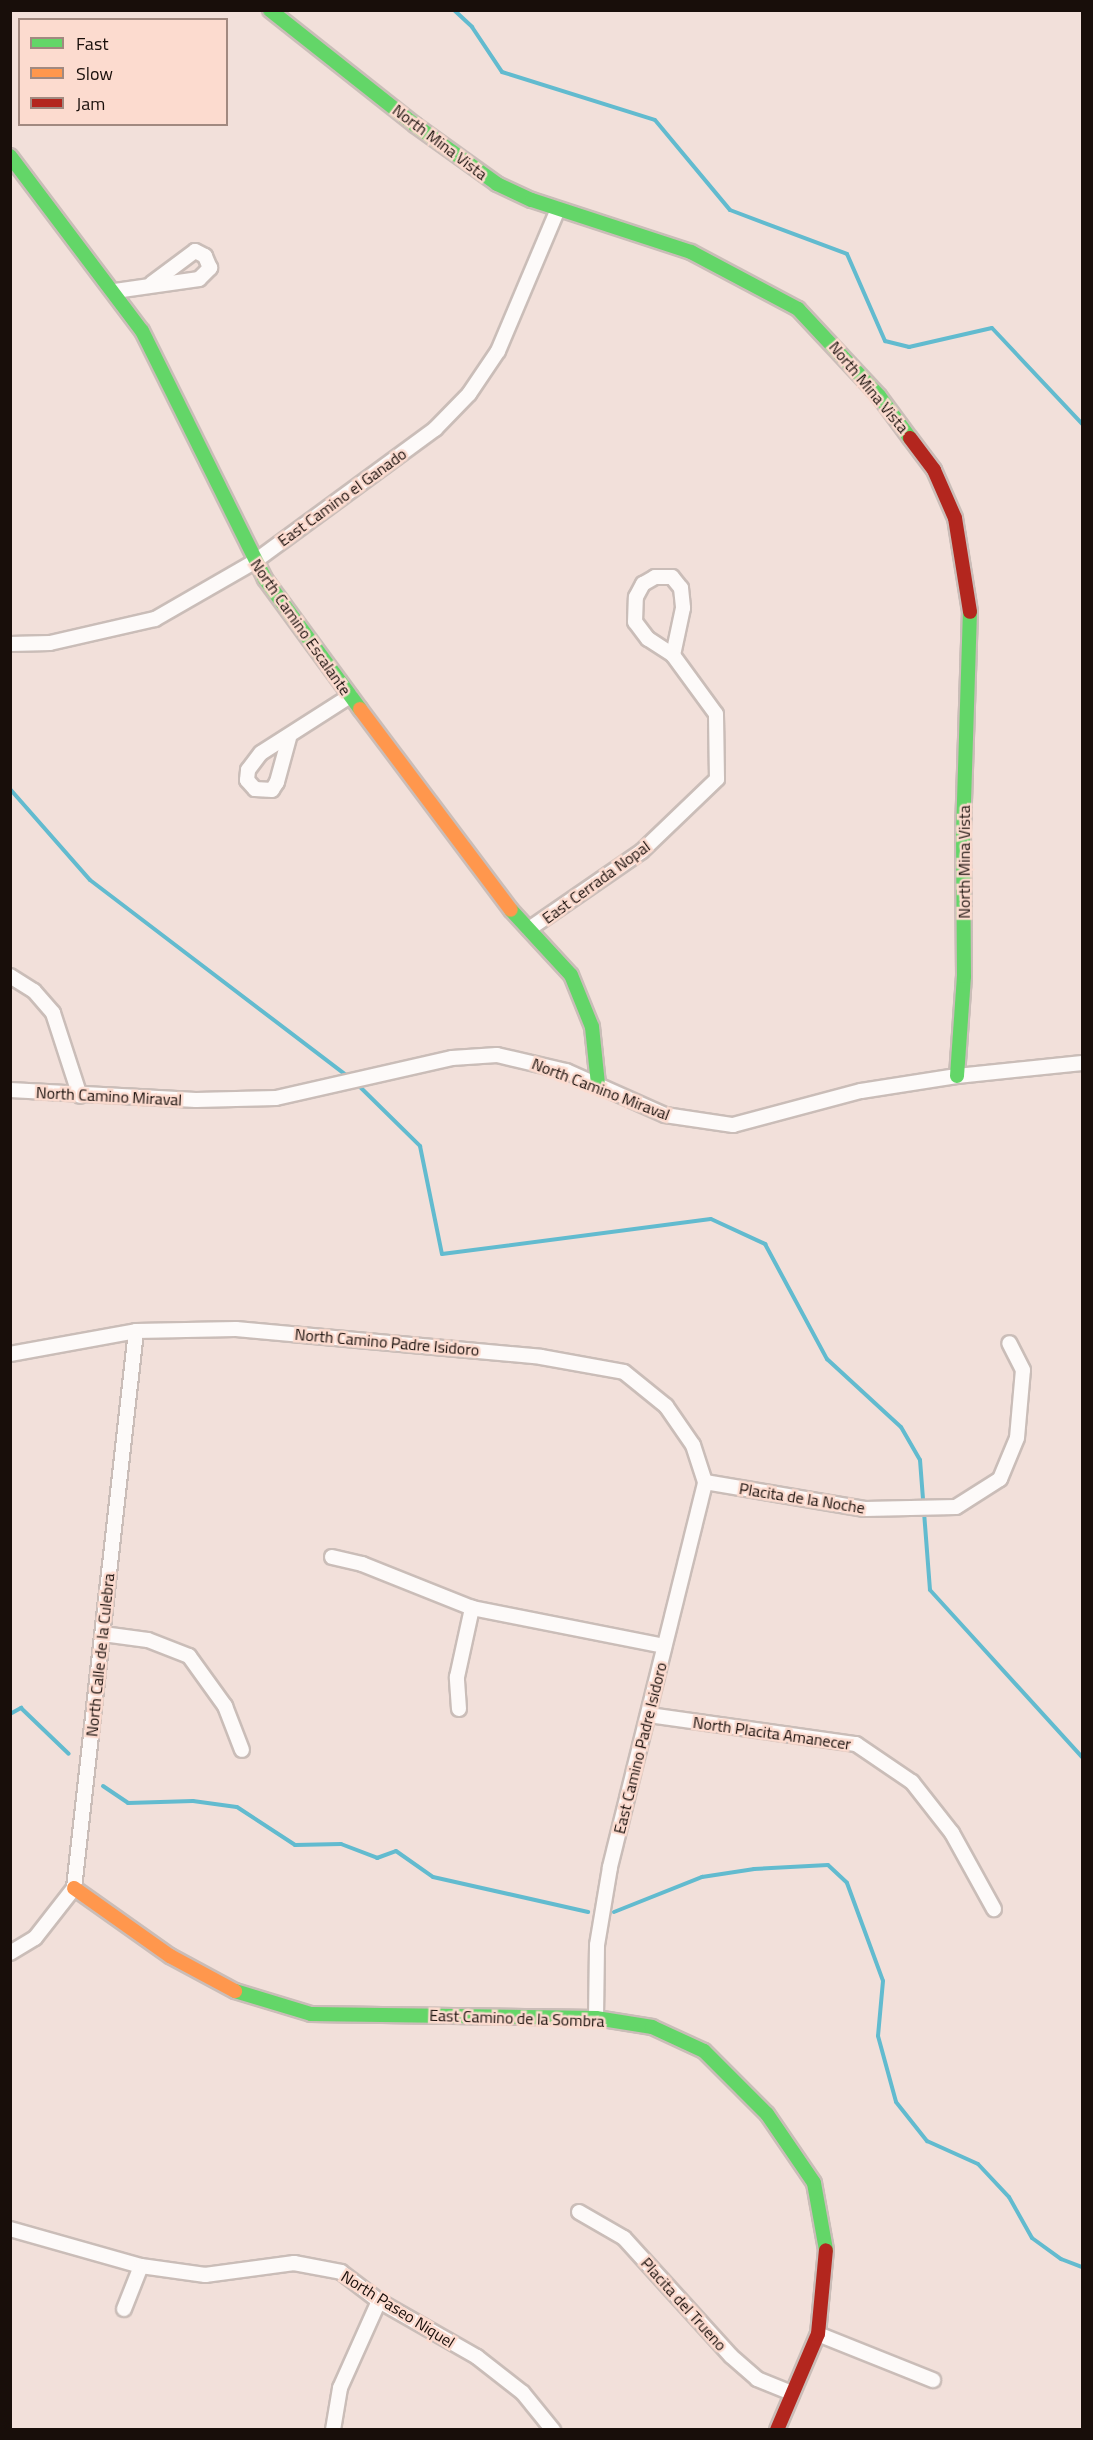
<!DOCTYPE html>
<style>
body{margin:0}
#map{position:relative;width:1093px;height:2440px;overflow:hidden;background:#f2e0da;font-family:"Titillium Web",sans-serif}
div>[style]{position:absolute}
.stream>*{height:4px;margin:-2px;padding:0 2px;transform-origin:2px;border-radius:2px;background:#62bbcf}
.roads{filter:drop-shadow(2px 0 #cabdb8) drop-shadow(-2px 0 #cabdb8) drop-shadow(0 2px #cabdb8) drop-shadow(0 -2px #cabdb8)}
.street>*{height:14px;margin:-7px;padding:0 7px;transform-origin:7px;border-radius:7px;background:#fdfaf9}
.fast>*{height:14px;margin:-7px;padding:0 7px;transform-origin:7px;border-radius:7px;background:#63d668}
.slow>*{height:14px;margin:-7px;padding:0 7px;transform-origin:7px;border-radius:7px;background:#ff974d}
.jam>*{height:14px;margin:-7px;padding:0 7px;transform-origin:7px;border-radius:7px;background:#b3261e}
span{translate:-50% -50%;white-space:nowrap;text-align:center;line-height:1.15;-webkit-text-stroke:5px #fcdbcf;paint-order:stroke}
.street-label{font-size:16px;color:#180e0a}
.frame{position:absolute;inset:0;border:12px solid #180e0a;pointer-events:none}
.legend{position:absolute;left:18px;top:18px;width:210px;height:108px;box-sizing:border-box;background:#fcdbcf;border:2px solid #a18980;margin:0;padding:8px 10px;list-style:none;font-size:18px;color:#180e0a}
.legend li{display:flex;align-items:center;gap:12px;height:30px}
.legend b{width:30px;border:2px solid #a18980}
</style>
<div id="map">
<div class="stream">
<i style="left:454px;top:10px;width:25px;rotate:43deg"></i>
<i style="left:472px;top:27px;width:54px;rotate:56.3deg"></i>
<i style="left:502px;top:72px;width:160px;rotate:17.4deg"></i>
<i style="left:655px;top:120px;width:117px;rotate:50.2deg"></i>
<i style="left:730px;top:210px;width:125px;rotate:20.6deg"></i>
<i style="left:847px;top:254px;width:95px;rotate:66.4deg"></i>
<i style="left:885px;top:341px;width:25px;rotate:14deg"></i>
<i style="left:909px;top:347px;width:85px;rotate:-12.9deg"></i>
<i style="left:992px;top:328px;width:132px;rotate:46.8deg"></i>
<i style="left:10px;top:789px;width:121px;rotate:48.7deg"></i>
<i style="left:90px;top:880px;width:327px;rotate:37.3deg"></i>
<i style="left:356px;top:1083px;width:90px;rotate:44.5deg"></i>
<i style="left:420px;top:1146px;width:110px;rotate:78.5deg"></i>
<i style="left:442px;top:1254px;width:271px;rotate:-7.4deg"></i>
<i style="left:711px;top:1219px;width:60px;rotate:24.8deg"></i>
<i style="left:765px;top:1244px;width:131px;rotate:61.7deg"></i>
<i style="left:827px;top:1359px;width:100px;rotate:42.6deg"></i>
<i style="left:901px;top:1427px;width:38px;rotate:60deg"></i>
<i style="left:920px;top:1460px;width:130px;rotate:85.6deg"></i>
<i style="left:930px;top:1590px;width:226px;rotate:47.7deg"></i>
<i style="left:10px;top:1714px;width:13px;rotate:-29deg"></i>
<i style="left:21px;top:1708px;width:66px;rotate:43.8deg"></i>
<i style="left:103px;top:1786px;width:30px;rotate:34deg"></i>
<i style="left:128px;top:1803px;width:65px;rotate:-1.8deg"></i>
<i style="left:193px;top:1801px;width:44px;rotate:7.8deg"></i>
<i style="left:237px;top:1807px;width:69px;rotate:33.2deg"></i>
<i style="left:295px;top:1845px;width:46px;rotate:-1.2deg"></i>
<i style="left:341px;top:1844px;width:39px;rotate:21deg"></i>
<i style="left:377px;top:1858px;width:20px;rotate:-20deg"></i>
<i style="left:396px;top:1851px;width:45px;rotate:35.1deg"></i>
<i style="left:433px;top:1877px;width:159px;rotate:12.7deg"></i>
<i style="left:614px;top:1912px;width:95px;rotate:-21.7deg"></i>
<i style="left:702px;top:1877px;width:53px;rotate:-8.7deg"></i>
<i style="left:754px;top:1869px;width:74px;rotate:-3.1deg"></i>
<i style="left:828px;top:1865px;width:26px;rotate:43deg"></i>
<i style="left:847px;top:1883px;width:104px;rotate:69.8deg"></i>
<i style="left:883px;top:1981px;width:55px;rotate:95.2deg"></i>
<i style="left:878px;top:2036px;width:68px;rotate:74.7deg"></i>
<i style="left:896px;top:2102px;width:50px;rotate:51.5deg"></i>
<i style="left:927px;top:2141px;width:56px;rotate:24.3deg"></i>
<i style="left:978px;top:2164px;width:45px;rotate:46.8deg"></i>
<i style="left:1009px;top:2197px;width:47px;rotate:60.7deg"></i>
<i style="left:1032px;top:2238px;width:36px;rotate:36deg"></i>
<i style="left:1061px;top:2259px;width:22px;rotate:21deg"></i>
</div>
<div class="roads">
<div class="street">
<i style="left:115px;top:291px;width:85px;rotate:-8.1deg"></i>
<i style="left:199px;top:279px;width:16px;rotate:-45deg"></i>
<i style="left:210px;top:268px;width:13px;rotate:-113deg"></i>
<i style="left:205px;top:256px;width:11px;rotate:-153deg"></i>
<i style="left:195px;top:251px;width:54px;rotate:143.3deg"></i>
<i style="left:10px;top:644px;width:40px;rotate:-1.4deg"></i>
<i style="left:50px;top:643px;width:108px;rotate:-12.9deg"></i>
<i style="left:155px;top:619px;width:114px;rotate:-29.9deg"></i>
<i style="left:254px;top:562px;width:225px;rotate:-36.3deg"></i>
<i style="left:435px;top:429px;width:49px;rotate:-45.8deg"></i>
<i style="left:469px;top:394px;width:52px;rotate:-56deg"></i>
<i style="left:498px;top:351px;width:154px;rotate:-67.1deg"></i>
<i style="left:289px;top:738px;width:46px;rotate:105.3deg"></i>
<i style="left:277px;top:782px;width:9px;rotate:122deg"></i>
<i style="left:272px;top:790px;width:17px;rotate:-177deg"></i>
<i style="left:255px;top:789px;width:12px;rotate:-132deg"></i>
<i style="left:247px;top:780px;width:10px;rotate:-84deg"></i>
<i style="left:248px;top:770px;width:21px;rotate:-53deg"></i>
<i style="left:261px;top:753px;width:106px;rotate:-32.6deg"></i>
<i style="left:529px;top:929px;width:137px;rotate:-34.6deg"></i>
<i style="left:642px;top:851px;width:104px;rotate:-43.8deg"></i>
<i style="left:717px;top:779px;width:65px;rotate:-90.9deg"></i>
<i style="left:716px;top:714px;width:73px;rotate:-126.1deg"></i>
<i style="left:673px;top:655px;width:30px;rotate:-147deg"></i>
<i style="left:648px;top:639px;width:21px;rotate:-127deg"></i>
<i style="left:635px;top:622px;width:25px;rotate:-88deg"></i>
<i style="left:636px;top:597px;width:15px;rotate:-62deg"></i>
<i style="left:643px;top:584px;width:14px;rotate:-30deg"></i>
<i style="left:655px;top:577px;width:17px"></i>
<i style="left:672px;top:577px;width:14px;rotate:51deg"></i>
<i style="left:681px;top:588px;width:20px;rotate:84deg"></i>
<i style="left:683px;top:608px;width:48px;rotate:102deg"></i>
<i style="left:10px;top:976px;width:28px;rotate:32deg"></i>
<i style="left:34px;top:991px;width:29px;rotate:49deg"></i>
<i style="left:53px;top:1013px;width:87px;rotate:72deg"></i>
<i style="left:10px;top:1090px;width:186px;rotate:3.1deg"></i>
<i style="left:196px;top:1100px;width:80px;rotate:-1.4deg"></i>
<i style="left:276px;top:1098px;width:180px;rotate:-12.8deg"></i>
<i style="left:452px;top:1058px;width:45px;rotate:-3.8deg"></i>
<i style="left:497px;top:1055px;width:71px;rotate:13.1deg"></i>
<i style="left:566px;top:1071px;width:108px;rotate:24deg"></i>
<i style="left:665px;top:1115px;width:69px;rotate:8.4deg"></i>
<i style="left:733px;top:1125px;width:132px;rotate:-14.9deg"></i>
<i style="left:861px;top:1091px;width:97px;rotate:-8.9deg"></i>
<i style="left:957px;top:1076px;width:126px;rotate:-5.9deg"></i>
<i style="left:10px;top:1354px;width:128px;rotate:-10.3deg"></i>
<i style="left:136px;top:1331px;width:100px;rotate:-1.1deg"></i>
<i style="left:236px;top:1329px;width:306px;rotate:5.2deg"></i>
<i style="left:541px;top:1357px;width:84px;rotate:10.2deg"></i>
<i style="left:624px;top:1372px;width:54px;rotate:39deg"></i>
<i style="left:666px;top:1406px;width:47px;rotate:55.3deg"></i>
<i style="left:693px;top:1445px;width:39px;rotate:72deg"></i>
<i style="left:705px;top:1482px;width:162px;rotate:9.6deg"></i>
<i style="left:865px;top:1509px;width:91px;rotate:-1.3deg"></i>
<i style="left:956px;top:1507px;width:52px;rotate:-32.5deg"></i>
<i style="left:1000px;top:1479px;width:44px;rotate:-67.5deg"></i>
<i style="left:1017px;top:1438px;width:68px;rotate:-85deg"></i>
<i style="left:1023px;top:1370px;width:30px;rotate:-117deg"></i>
<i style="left:332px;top:1557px;width:31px;rotate:13deg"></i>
<i style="left:362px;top:1564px;width:118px;rotate:21.8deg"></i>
<i style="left:472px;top:1608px;width:196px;rotate:11.2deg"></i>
<i style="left:103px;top:1634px;width:45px;rotate:7.6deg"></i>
<i style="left:148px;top:1640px;width:44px;rotate:21.3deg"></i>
<i style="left:189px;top:1656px;width:62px;rotate:54.2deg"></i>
<i style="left:225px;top:1706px;width:47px;rotate:68.9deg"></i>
<i style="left:459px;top:1709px;width:32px;rotate:-94deg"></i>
<i style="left:457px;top:1677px;width:71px;rotate:-77.7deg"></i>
<i style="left:649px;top:1715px;width:209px;rotate:8deg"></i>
<i style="left:856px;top:1744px;width:68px;rotate:34.2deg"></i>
<i style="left:912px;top:1782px;width:65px;rotate:51.9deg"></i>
<i style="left:952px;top:1833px;width:87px;rotate:61.1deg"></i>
<i style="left:10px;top:1953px;width:29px;rotate:-31deg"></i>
<i style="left:35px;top:1938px;width:63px;rotate:-52deg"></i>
<i style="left:74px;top:1888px;width:560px;rotate:-83.65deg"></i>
<i style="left:596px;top:2018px;width:73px;rotate:-89.2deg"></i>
<i style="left:597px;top:1945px;width:79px;rotate:-80.5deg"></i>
<i style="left:610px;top:1867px;width:397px;rotate:-76.1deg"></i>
<i style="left:579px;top:2212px;width:52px;rotate:30deg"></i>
<i style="left:624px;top:2238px;width:159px;rotate:47.8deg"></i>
<i style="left:731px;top:2356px;width:35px;rotate:41deg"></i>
<i style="left:757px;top:2379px;width:38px;rotate:22deg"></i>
<i style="left:10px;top:2229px;width:136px;rotate:15.8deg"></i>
<i style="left:141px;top:2266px;width:65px;rotate:8deg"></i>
<i style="left:205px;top:2275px;width:90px;rotate:-7.7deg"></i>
<i style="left:294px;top:2263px;width:48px;rotate:10.8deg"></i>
<i style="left:341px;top:2272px;width:48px;rotate:37.3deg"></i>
<i style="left:379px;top:2301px;width:113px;rotate:29.7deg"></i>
<i style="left:477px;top:2357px;width:58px;rotate:38deg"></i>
<i style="left:523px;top:2393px;width:48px;rotate:51deg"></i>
<i style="left:124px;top:2309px;width:46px;rotate:-68.4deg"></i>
<i style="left:818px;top:2334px;width:124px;rotate:21.8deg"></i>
<i style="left:333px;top:2430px;width:43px;rotate:-80.5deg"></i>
<i style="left:340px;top:2388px;width:95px;rotate:-65.9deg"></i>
</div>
<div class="fast">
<i style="left:270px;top:10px;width:185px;rotate:38.4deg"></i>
<i style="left:415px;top:125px;width:101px;rotate:35.7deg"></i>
<i style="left:497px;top:184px;width:38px;rotate:25deg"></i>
<i style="left:532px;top:200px;width:167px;rotate:18.1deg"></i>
<i style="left:691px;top:252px;width:121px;rotate:28deg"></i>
<i style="left:798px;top:309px;width:119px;rotate:47deg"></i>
<i style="left:879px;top:396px;width:52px;rotate:53.6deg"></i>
<i style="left:10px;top:156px;width:219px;rotate:53deg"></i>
<i style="left:142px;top:331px;width:277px;rotate:63.6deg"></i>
<i style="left:265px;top:579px;width:161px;rotate:53.8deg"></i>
<i style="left:511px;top:910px;width:88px;rotate:47.3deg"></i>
<i style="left:571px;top:975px;width:56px;rotate:68deg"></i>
<i style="left:592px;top:1027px;width:57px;rotate:84deg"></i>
<i style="left:957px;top:1076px;width:100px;rotate:-86deg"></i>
<i style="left:964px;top:976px;width:143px;rotate:-90.4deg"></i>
<i style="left:963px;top:833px;width:221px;rotate:-88.2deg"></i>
<i style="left:235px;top:1991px;width:79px;rotate:16.8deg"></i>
<i style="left:311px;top:2014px;width:285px;rotate:0.8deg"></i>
<i style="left:596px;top:2018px;width:57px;rotate:9.1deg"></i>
<i style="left:652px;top:2027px;width:57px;rotate:24.8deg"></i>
<i style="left:704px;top:2051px;width:89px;rotate:45deg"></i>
<i style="left:767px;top:2114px;width:83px;rotate:55.7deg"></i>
<i style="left:814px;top:2183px;width:68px;rotate:79.8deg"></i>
</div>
<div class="slow">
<i style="left:360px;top:709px;width:251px;rotate:53.1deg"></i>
<i style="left:74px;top:1888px;width:118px;rotate:35.3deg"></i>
<i style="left:170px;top:1956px;width:74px;rotate:28.3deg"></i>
</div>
<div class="jam">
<i style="left:910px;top:438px;width:40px;rotate:53deg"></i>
<i style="left:934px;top:470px;width:52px;rotate:66.4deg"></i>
<i style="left:955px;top:518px;width:95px;rotate:80.9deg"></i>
<i style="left:777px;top:2430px;width:104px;rotate:-66.9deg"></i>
<i style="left:818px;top:2334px;width:84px;rotate:-84.6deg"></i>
</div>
</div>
<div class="street-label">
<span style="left:440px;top:142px;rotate:37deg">North Mina Vista</span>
<span style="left:869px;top:387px;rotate:50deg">North Mina Vista</span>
<span style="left:342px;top:497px;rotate:-36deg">East Camino el Ganado</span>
<span style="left:301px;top:627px;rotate:55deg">North Camino Escalante</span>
<span style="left:964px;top:862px;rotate:-90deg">North Mina Vista</span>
<span style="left:596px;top:882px;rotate:-36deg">East Cerrada Nopal</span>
<span style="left:601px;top:1089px;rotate:21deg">North Camino Miraval</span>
<span style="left:109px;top:1096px;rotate:3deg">North Camino Miraval</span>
<span style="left:387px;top:1342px;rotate:5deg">North Camino Padre Isidoro</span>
<span style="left:802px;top:1498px;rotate:9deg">Placita de la Noche</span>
<span style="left:100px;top:1655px;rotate:-84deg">North Calle de la Culebra</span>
<span style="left:772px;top:1733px;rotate:8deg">North Placita Amanecer</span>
<span style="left:640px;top:1748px;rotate:-76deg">East Camino Padre Isidoro</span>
<span style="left:517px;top:2018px;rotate:2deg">East Camino de la Sombra</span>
<span style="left:684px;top:2304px;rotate:48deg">Placita del Trueno</span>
<span style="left:398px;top:2309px;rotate:32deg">North Paseo Niquel</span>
</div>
<div class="frame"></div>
<ul class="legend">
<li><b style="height:8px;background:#63d668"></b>Fast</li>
<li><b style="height:8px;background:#ff974d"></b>Slow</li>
<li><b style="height:8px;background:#b3261e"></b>Jam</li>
</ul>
</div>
